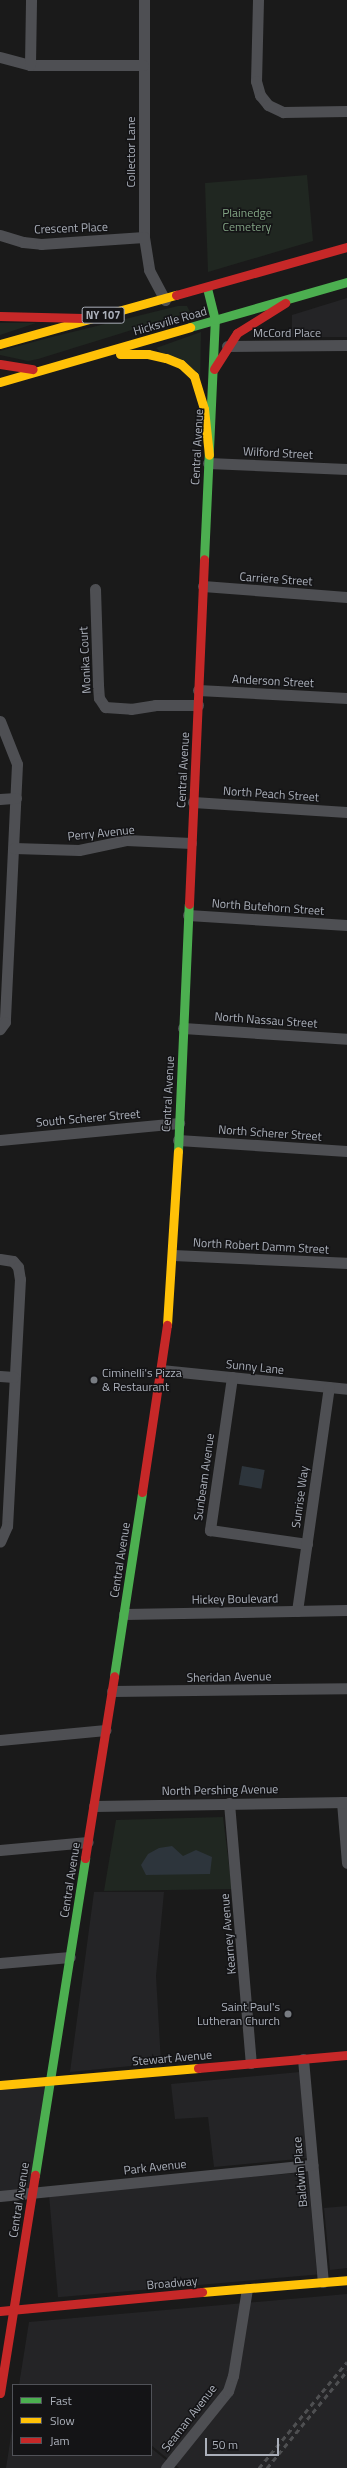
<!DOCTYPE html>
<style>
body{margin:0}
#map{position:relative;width:347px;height:2468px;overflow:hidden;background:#1a1a1a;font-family:"Titillium Web",sans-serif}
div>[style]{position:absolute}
.built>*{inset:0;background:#242426;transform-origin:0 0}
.green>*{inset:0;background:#202721}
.water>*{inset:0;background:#2d353c;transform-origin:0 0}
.street>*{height:11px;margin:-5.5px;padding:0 5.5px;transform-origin:5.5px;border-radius:5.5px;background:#4e4f53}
.fast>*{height:9px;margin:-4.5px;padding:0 4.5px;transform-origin:4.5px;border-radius:4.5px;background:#4caf50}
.slow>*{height:9px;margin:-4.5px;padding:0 4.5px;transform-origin:4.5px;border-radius:4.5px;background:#ffc107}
.jam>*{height:9px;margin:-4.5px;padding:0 4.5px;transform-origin:4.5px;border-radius:4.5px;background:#c62828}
.rail>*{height:3px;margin-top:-1.5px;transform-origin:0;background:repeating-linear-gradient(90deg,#4e4f51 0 5px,transparent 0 9px)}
.dots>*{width:11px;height:11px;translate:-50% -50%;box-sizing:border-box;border:2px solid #141416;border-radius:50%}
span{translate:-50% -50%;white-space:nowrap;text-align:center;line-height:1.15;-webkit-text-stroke:3px #141416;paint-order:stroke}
.shield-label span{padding:1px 3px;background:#141416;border:1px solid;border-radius:3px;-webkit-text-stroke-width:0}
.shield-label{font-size:11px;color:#abb0ba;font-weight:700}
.street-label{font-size:12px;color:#abb0ba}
.park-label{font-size:12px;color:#83a585}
.poi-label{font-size:12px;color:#abb0ba}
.left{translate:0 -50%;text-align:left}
.right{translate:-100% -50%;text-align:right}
.legend{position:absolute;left:12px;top:2384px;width:140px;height:72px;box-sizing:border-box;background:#141416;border:1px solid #505258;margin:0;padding:5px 7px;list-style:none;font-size:12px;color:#abb0ba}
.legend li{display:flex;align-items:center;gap:8px;height:20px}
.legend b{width:20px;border:1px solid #505258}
.scale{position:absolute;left:205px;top:2438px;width:74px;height:18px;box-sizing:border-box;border:2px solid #abb0ba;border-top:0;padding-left:5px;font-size:12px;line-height:14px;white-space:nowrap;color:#abb0ba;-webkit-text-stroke:3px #141416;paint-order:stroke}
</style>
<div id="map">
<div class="built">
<i style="clip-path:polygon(347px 298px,347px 337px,292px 337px,292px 315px)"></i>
<i style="clip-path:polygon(94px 1892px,164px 1892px,156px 1976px,161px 2063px,70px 2072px)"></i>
<i style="clip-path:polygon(300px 2072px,307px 2158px,214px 2167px,208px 2117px,175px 2119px,171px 2084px)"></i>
<i style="clip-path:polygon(51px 2081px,33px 2193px,0 2197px,0 2085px)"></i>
<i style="left:308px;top:2172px;width:103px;height:260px;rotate:85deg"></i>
<i style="clip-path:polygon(347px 2206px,347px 2268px,330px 2270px,324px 2208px)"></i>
<i style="clip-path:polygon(347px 2294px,347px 2468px,179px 2468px,151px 2445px,151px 2385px,19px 2385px,29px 2322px)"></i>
<i style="clip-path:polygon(13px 2423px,13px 2455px,151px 2455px,151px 2448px,176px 2468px,6px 2468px)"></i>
</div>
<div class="green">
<i style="clip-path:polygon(307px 175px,313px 241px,208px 272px,205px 183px)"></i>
<i style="clip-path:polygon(178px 306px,187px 306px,190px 312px,38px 359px,28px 361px,0 355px,0 351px,48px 338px)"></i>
<i style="clip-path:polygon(0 323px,36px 323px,0 335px)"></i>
<i style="clip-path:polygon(201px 332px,200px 385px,156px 348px)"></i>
<i style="clip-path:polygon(223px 1817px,232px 1889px,104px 1891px,116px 1820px)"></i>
</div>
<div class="water">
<i style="left:242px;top:1466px;width:23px;height:19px;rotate:10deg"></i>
<i style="clip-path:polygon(172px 1846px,183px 1856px,196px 1850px,212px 1857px,210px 1874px,146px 1875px,141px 1865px,148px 1854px,159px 1848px)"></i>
</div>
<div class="street">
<i style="left:144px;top:0;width:237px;rotate:90deg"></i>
<i style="left:144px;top:237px;width:33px;rotate:81deg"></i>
<i style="left:149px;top:270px;width:34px;rotate:62deg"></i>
<i style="left:258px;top:0;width:81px;rotate:91.4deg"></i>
<i style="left:256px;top:81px;width:15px;rotate:74deg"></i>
<i style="left:260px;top:95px;width:13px;rotate:51deg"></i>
<i style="left:268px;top:105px;width:17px;rotate:25deg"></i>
<i style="left:283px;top:112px;width:64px;rotate:-0.9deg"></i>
<i style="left:0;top:57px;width:31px;rotate:15deg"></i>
<i style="left:30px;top:65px;width:113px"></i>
<i style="left:30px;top:65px;width:65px;rotate:-89.1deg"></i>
<i style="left:0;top:235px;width:24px;rotate:17deg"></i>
<i style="left:23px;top:242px;width:18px;rotate:6deg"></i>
<i style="left:41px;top:244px;width:103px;rotate:-3.9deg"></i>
<i style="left:227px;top:346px;width:120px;rotate:-0.5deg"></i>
<i style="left:208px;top:463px;width:139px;rotate:2.5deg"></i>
<i style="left:203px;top:586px;width:144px;rotate:4.4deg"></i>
<i style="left:95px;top:589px;width:96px;rotate:88.2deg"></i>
<i style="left:98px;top:685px;width:13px;rotate:86deg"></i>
<i style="left:99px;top:698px;width:11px;rotate:56deg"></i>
<i style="left:105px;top:707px;width:26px;rotate:4deg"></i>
<i style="left:131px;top:709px;width:24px;rotate:-9deg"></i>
<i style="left:155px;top:705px;width:43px"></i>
<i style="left:198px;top:690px;width:149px;rotate:3.1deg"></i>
<i style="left:0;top:721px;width:46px;rotate:68.4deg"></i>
<i style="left:17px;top:764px;width:258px;rotate:92.7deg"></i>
<i style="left:5px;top:1022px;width:9px;rotate:126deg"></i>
<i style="left:0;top:799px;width:16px;rotate:-4deg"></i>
<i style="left:193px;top:802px;width:154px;rotate:3.7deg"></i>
<i style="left:14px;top:848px;width:65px;rotate:1.8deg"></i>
<i style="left:79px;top:850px;width:48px;rotate:-12deg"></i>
<i style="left:126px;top:840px;width:65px;rotate:2.6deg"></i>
<i style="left:188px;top:915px;width:159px;rotate:3.6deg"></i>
<i style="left:183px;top:1028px;width:164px;rotate:3.8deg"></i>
<i style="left:0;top:1140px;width:180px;rotate:-5.4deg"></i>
<i style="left:178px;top:1140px;width:169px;rotate:3.7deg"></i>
<i style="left:173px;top:1255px;width:174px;rotate:2.6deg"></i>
<i style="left:0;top:1259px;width:13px;rotate:9deg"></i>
<i style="left:13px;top:1261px;width:8px;rotate:50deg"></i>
<i style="left:18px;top:1267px;width:12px;rotate:81deg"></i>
<i style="left:20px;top:1279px;width:247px;rotate:93deg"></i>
<i style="left:7px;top:1526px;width:17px;rotate:114deg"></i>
<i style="left:161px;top:1370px;width:187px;rotate:5.8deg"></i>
<i style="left:0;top:1376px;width:14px;rotate:4deg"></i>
<i style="left:232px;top:1377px;width:155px;rotate:98.2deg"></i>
<i style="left:210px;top:1530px;width:98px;rotate:8.2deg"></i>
<i style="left:297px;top:1611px;width:226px;rotate:-81.9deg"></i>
<i style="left:124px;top:1614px;width:223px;rotate:-1deg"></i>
<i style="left:112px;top:1691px;width:235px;rotate:-0.7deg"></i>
<i style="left:0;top:1740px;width:106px;rotate:-5.4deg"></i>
<i style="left:342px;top:1802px;width:61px;rotate:85.3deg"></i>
<i style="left:229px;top:1803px;width:261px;rotate:85.2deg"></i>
<i style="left:94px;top:1806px;width:253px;rotate:-0.9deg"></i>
<i style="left:0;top:1850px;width:88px;rotate:-5.2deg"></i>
<i style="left:0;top:1963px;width:70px;rotate:-4.9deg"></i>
<i style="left:303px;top:2059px;width:224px;rotate:84.9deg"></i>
<i style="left:0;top:2196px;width:314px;rotate:-5.7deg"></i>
<i style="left:166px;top:2468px;width:99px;rotate:-51.2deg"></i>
<i style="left:228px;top:2391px;width:16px;rotate:-72deg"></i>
<i style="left:233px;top:2376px;width:88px;rotate:-80.9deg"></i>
</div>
<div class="fast">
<i style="left:190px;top:327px;width:163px;rotate:-16deg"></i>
<i style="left:204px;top:559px;width:239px;rotate:-87.4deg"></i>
<i style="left:215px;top:320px;width:33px;rotate:-104deg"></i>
<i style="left:178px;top:1151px;width:247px;rotate:-87.5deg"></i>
<i style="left:114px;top:1676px;width:186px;rotate:-81.3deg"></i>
<i style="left:35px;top:2175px;width:321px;rotate:-81deg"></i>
</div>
<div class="slow">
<i style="left:0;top:344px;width:183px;rotate:-15.6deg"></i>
<i style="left:120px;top:354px;width:28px"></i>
<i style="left:148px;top:354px;width:18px;rotate:13deg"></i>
<i style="left:166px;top:358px;width:16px;rotate:22deg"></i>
<i style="left:181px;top:364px;width:18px;rotate:43deg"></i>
<i style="left:194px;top:376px;width:34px;rotate:73deg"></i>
<i style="left:204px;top:409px;width:46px;rotate:83.8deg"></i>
<i style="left:0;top:382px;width:198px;rotate:-16.1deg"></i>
<i style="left:167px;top:1325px;width:174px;rotate:-86.4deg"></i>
<i style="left:0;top:2085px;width:199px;rotate:-4.9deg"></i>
<i style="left:202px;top:2292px;width:145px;rotate:-4.7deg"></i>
</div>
<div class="jam">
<i style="left:176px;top:295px;width:178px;rotate:-15.7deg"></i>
<i style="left:0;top:316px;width:83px;rotate:1.4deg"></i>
<i style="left:0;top:364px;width:33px;rotate:9deg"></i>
<i style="left:214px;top:369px;width:43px;rotate:-57.4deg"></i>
<i style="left:237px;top:333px;width:57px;rotate:-32deg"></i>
<i style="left:189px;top:904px;width:345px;rotate:-87.5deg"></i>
<i style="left:142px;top:1492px;width:169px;rotate:-81.5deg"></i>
<i style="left:85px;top:1858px;width:184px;rotate:-80.9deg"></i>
<i style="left:198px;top:2068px;width:150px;rotate:-5deg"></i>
<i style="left:0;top:2311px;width:203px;rotate:-5.4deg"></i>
<i style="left:0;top:2393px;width:221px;rotate:-80.9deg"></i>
</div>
<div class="rail">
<i style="left:259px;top:2468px;width:138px;rotate:-50.3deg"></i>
<i style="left:267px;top:2468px;width:126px;rotate:-50.5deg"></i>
</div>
<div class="dots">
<i style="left:94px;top:1380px;background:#787c82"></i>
<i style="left:288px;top:2014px;background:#787c82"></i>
</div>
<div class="shield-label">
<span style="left:103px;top:315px">NY 107</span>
</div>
<div class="street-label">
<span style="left:131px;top:152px;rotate:-90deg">Collector Lane</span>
<span style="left:71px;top:228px;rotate:-2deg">Crescent Place</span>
<span style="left:170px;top:321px;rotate:-16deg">Hicksville Road</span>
<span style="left:287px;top:333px">McCord Place</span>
<span style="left:197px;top:447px;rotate:-87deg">Central Avenue</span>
<span style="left:278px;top:453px;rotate:3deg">Wilford Street</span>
<span style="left:276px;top:579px;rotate:4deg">Carriere Street</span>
<span style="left:85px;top:660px;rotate:-93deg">Monika Court</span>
<span style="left:273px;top:681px;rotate:3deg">Anderson Street</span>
<span style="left:183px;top:770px;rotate:-87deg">Central Avenue</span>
<span style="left:271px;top:794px;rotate:4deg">North Peach Street</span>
<span style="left:101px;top:833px;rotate:-6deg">Perry Avenue</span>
<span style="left:268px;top:907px;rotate:4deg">North Butehorn Street</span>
<span style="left:266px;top:1020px;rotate:4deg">North Nassau Street</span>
<span style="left:168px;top:1094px;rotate:-87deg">Central Avenue</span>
<span style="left:88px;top:1118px;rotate:-5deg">South Scherer Street</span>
<span style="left:270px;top:1133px;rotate:4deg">North Scherer Street</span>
<span style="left:261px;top:1246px;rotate:3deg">North Robert Damm Street</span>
<span style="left:255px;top:1367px;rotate:6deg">Sunny Lane</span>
<span style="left:204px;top:1477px;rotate:-82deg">Sunbeam Avenue</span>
<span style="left:300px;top:1497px;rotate:-82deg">Sunrise Way</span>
<span style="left:120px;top:1560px;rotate:-81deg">Central Avenue</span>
<span style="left:235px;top:1599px;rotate:-1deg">Hickey Boulevard</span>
<span style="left:229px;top:1677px;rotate:-1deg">Sheridan Avenue</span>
<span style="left:220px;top:1790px;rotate:-1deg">North Pershing Avenue</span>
<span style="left:70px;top:1880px;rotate:-81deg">Central Avenue</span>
<span style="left:228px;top:1934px;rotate:-95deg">Kearney Avenue</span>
<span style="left:172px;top:2058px;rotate:-5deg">Stewart Avenue</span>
<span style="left:155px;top:2167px;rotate:-6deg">Park Avenue</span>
<span style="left:300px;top:2172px;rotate:-95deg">Baldwin Place</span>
<span style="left:19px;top:2200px;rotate:-81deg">Central Avenue</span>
<span style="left:172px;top:2283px;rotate:-5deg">Broadway</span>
<span style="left:189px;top:2418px;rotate:-52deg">Seaman Avenue</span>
</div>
<div class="park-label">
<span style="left:247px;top:220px">Plainedge<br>Cemetery</span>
</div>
<div class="poi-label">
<span class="left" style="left:102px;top:1380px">Ciminelli's Pizza<br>&amp; Restaurant</span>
<span class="right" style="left:280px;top:2014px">Saint Paul's<br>Lutheran Church</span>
</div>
<ul class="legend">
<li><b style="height:5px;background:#4caf50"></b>Fast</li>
<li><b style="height:5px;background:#ffc107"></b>Slow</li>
<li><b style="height:5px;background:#c62828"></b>Jam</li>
</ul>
<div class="scale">50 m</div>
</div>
